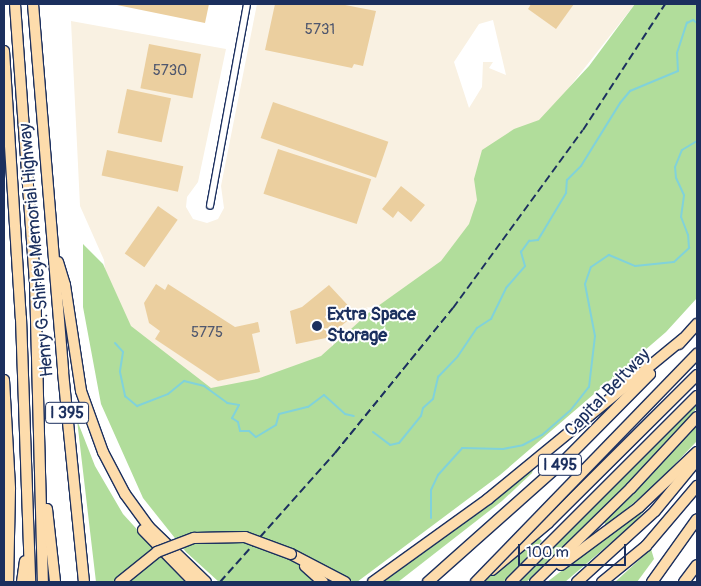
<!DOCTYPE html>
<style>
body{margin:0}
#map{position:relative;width:701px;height:586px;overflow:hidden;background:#fff;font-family:Pangolin,sans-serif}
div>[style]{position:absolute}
.built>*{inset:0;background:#f9f1e2}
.green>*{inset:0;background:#b1dd9b}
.stream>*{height:2px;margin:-1px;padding:0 1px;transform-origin:1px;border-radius:1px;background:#81d2da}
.building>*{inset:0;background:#ebcf9f;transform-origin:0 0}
.roads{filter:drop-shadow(1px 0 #1b2f5e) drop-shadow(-1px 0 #1b2f5e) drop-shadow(0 1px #1b2f5e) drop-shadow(0 -1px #1b2f5e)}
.minor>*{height:5.5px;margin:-2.75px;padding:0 2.75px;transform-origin:2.75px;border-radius:2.75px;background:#fff}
.motorway>*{height:10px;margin:-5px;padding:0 5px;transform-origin:5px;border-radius:5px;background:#fddcac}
.rail>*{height:2px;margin-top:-1px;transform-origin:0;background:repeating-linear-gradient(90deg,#1b2f5e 0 8px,transparent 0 12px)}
.bridges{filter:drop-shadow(1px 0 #1b2f5e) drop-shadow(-1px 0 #1b2f5e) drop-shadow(0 1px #1b2f5e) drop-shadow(0 -1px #1b2f5e)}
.motorway-bridge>*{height:10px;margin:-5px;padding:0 5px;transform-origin:5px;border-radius:5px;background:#fddcac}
.dots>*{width:14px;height:14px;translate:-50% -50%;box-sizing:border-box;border:2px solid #fff;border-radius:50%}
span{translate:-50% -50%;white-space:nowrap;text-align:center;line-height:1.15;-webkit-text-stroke:4px #fff;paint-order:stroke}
.number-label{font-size:15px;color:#4f576e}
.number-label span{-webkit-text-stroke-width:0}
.shield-label span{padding:1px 4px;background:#fff;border:1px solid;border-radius:4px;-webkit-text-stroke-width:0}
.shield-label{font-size:16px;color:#1b2f5e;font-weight:700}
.street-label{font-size:18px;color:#1b2f5e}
.poi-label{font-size:18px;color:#1b2f5e;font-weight:700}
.left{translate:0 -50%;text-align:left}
.frame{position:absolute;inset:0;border:5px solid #1b2f5e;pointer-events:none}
.scale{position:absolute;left:518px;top:544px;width:108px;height:22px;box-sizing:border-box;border:2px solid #1b2f5e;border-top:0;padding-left:6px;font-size:15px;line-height:18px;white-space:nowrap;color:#1b2f5e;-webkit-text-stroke:4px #fff;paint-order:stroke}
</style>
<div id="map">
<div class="built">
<i style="clip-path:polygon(evenodd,257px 4px,635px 4px,568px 89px,461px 258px,178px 524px,107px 288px,104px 260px,80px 206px,71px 21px,226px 49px,198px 182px,187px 197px,186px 207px,193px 219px,207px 223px,218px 219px,224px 208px,221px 186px,257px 4px,493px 20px,506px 75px,489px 68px,493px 62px,483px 62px,482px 87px,469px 108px,454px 62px,479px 24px,493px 20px)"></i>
</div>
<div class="green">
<i style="clip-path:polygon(635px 4px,697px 4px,697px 298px,666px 332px,500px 475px,357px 582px,219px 582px,186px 552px,143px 498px,101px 404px,83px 307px,83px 244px,103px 264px,131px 326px,211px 388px,257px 379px,321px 356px,371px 311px,441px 261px,469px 224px,477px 200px,474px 179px,482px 150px,514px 129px,539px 120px,589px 66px)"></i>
<i style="clip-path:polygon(697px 403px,697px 408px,667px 443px,586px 526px,543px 569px,526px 582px,518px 582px)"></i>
<i style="clip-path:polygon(77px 420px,95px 466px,123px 514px,185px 582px,96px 582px)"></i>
<i style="clip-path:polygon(697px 424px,697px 441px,655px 485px,606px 526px,604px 522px)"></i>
<i style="clip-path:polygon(530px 470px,533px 470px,532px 473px,502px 501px,398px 582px,380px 582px)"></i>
<i style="clip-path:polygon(653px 501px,634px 523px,565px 582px,547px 582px)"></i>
<i style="clip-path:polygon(539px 538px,542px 541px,504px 582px,483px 582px)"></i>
<i style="clip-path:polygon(651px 549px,654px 559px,637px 582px,615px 582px)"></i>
</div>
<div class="stream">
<i style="left:115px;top:343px;width:12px;rotate:48deg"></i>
<i style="left:123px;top:352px;width:20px;rotate:99deg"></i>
<i style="left:120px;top:372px;width:25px;rotate:78deg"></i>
<i style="left:125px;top:396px;width:16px;rotate:40deg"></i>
<i style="left:137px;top:406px;width:33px;rotate:-21deg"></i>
<i style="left:168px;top:394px;width:21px;rotate:-39deg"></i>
<i style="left:184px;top:381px;width:21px;rotate:14deg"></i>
<i style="left:204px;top:386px;width:29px;rotate:36deg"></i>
<i style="left:227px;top:403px;width:12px;rotate:9deg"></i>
<i style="left:239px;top:405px;width:15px;rotate:118deg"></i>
<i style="left:232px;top:418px;width:7px;rotate:34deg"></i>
<i style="left:238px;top:422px;width:9px;rotate:77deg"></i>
<i style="left:240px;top:431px;width:9px"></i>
<i style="left:249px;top:431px;width:9px;rotate:41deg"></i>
<i style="left:256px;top:437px;width:23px;rotate:-31deg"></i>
<i style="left:276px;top:425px;width:11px;rotate:-75deg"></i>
<i style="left:279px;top:414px;width:30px;rotate:-14deg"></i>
<i style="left:308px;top:407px;width:20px;rotate:-37deg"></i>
<i style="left:324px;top:395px;width:28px;rotate:42deg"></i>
<i style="left:345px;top:414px;width:9px;rotate:13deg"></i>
<i style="left:373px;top:432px;width:21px;rotate:37deg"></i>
<i style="left:390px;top:445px;width:9px;rotate:-13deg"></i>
<i style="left:399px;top:443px;width:35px;rotate:-51deg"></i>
<i style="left:421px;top:416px;width:8px;rotate:-76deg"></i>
<i style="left:423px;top:408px;width:13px;rotate:-42deg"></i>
<i style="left:433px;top:399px;width:23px;rotate:-77deg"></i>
<i style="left:438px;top:377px;width:29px;rotate:-46deg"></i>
<i style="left:458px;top:356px;width:34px;rotate:-56deg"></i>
<i style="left:477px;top:328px;width:17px;rotate:-33deg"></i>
<i style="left:491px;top:319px;width:34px;rotate:-64deg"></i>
<i style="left:506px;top:288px;width:29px;rotate:-49deg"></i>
<i style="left:525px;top:266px;width:15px;rotate:-106deg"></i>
<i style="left:521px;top:252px;width:14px;rotate:-54deg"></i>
<i style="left:529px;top:241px;width:9px;rotate:-6deg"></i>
<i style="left:538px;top:240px;width:6px;rotate:-59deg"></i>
<i style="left:541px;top:235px;width:49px;rotate:-59.2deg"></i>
<i style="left:566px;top:193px;width:13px;rotate:-86deg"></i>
<i style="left:567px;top:180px;width:20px;rotate:-45deg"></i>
<i style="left:581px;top:166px;width:74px;rotate:-58.2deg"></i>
<i style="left:620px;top:103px;width:16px;rotate:-50deg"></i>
<i style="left:630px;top:91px;width:52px;rotate:-22.6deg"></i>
<i style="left:678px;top:71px;width:18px;rotate:-93deg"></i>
<i style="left:677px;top:53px;width:32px;rotate:-72deg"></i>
<i style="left:687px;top:23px;width:7px;rotate:-27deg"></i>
<i style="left:693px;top:20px;width:5px;rotate:37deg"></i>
<i style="left:431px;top:518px;width:28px;rotate:-90deg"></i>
<i style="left:431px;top:490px;width:17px;rotate:-65deg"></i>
<i style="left:438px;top:475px;width:36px;rotate:-48deg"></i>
<i style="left:462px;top:448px;width:41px;rotate:1.4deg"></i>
<i style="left:503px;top:449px;width:20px;rotate:-11deg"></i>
<i style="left:523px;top:445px;width:21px;rotate:-28deg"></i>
<i style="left:542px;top:435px;width:37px;rotate:-41deg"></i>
<i style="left:570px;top:411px;width:31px;rotate:-52deg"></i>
<i style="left:589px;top:387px;width:51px;rotate:-83.3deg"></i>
<i style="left:595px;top:336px;width:53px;rotate:-100.9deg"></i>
<i style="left:585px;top:284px;width:18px;rotate:-71deg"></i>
<i style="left:591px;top:267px;width:22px;rotate:-34deg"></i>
<i style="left:609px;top:255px;width:28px;rotate:23deg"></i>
<i style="left:635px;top:266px;width:39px;rotate:-6deg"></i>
<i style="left:674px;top:262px;width:21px;rotate:-43deg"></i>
<i style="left:689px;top:248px;width:13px;rotate:-94deg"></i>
<i style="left:688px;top:235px;width:19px;rotate:-111deg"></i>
<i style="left:681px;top:217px;width:22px;rotate:-82deg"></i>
<i style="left:684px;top:195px;width:19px;rotate:-115deg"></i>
<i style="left:676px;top:178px;width:11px;rotate:-95deg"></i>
<i style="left:675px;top:167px;width:18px;rotate:-68deg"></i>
<i style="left:682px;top:150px;width:17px;rotate:-31deg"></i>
</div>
<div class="building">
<i style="clip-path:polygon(112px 4px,209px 4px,205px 23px)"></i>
<i style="clip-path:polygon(275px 4px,340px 4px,376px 11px,363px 66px,354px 64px,352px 68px,265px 50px)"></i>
<i style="clip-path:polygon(531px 4px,574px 4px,556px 29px,528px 9px)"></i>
<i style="left:149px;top:44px;width:53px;height:45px;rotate:11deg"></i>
<i style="left:127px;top:89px;width:45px;height:45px;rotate:12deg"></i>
<i style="left:273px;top:102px;width:122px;height:38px;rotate:19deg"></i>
<i style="left:278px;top:149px;width:98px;height:47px;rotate:18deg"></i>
<i style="left:107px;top:150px;width:78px;height:26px;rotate:12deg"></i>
<i style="clip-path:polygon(401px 186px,425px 205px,411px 222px,398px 211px,393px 218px,382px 209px)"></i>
<i style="left:158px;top:206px;width:24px;height:58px;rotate:35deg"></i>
<i style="clip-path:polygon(156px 284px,165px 290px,168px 284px,235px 327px,258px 322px,260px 332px,252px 334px,260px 372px,218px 381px,155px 339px,160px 331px,149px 323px,144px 303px)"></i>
<i style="clip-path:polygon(329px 285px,356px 314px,326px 338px,296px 344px,290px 311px,302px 307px)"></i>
</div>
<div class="roads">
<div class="minor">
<i style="left:210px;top:206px;width:205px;rotate:-79.6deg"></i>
</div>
<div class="motorway">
<i style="left:15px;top:4px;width:278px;rotate:85.9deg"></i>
<i style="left:35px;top:281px;width:301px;rotate:88.5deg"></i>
<i style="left:33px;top:4px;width:369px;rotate:85.3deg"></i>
<i style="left:63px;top:372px;width:211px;rotate:84.3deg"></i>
<i style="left:4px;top:51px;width:268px;rotate:86.4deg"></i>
<i style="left:21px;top:318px;width:264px;rotate:88deg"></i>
<i style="left:58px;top:262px;width:24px;rotate:73deg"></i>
<i style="left:65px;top:285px;width:107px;rotate:81.4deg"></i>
<i style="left:81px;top:391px;width:65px;rotate:70.2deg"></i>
<i style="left:103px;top:452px;width:47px;rotate:62.4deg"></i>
<i style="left:125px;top:494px;width:41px;rotate:54deg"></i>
<i style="left:149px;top:527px;width:79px;rotate:44deg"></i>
<i style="left:679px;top:344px;width:27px;rotate:-48deg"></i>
<i style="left:4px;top:380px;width:109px;rotate:86.8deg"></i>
<i style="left:10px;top:489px;width:93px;rotate:91.2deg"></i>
<i style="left:47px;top:509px;width:73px;rotate:83.7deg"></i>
<i style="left:143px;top:530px;width:73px;rotate:45.6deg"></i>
<i style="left:291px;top:554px;width:61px;rotate:27.4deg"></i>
<i style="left:561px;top:565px;width:97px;rotate:-36.6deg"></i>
<i style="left:639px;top:507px;width:80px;rotate:-43.5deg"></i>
<i style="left:305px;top:566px;width:24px;rotate:42deg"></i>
<i style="left:492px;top:570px;width:73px;rotate:-40deg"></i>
<i style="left:548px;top:523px;width:210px;rotate:-44.8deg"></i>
<i style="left:22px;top:582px;width:21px;rotate:-82deg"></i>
<i style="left:373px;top:582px;width:142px;rotate:-35.8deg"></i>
<i style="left:488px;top:499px;width:252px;rotate:-39.4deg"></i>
<i style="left:428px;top:582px;width:183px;rotate:-41.7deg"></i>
<i style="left:565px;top:460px;width:121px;rotate:-45.3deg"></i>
<i style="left:511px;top:582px;width:263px;rotate:-45deg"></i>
<i style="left:535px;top:582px;width:134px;rotate:-44.4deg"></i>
<i style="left:631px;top:488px;width:97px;rotate:-47.1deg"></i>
<i style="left:577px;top:582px;width:105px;rotate:-42.3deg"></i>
<i style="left:655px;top:511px;width:66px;rotate:-50.5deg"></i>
<i style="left:602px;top:582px;width:57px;rotate:-39.3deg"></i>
<i style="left:646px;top:546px;width:79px;rotate:-49.6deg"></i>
<i style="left:652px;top:582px;width:77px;rotate:-54.5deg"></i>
<i style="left:684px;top:582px;width:21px;rotate:-53deg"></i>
</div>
</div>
<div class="rail">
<i style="left:220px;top:582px;width:173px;rotate:-48.3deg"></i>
<i style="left:335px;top:453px;width:187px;rotate:-50.9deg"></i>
<i style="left:453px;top:308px;width:220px;rotate:-53.9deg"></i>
<i style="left:583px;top:130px;width:150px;rotate:-56.9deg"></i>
</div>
<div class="bridges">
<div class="motorway-bridge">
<i style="left:120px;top:582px;width:48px;rotate:-39deg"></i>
<i style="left:157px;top:552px;width:40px;rotate:-21deg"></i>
<i style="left:194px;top:538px;width:51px;rotate:-1.1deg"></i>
<i style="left:245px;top:537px;width:49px;rotate:20.3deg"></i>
<i style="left:476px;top:582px;width:318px;rotate:-45.9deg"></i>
</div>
</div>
<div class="dots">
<i style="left:317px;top:326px;background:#1b2f5e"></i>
</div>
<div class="number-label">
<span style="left:320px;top:30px">5731</span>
<span style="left:170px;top:71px">5730</span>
<span style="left:207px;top:333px">5775</span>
</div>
<div class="shield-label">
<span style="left:67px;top:413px">I 395</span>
<span style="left:560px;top:465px">I 495</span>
</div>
<div class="street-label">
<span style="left:37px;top:250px;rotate:-95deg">Henry G. Shirley Memorial Highway</span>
<span style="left:608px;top:393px;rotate:-46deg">Capital Beltway</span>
</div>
<div class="poi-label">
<span class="left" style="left:327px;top:326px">Extra Space<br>Storage</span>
</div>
<div class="frame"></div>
<div class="scale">100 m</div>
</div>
